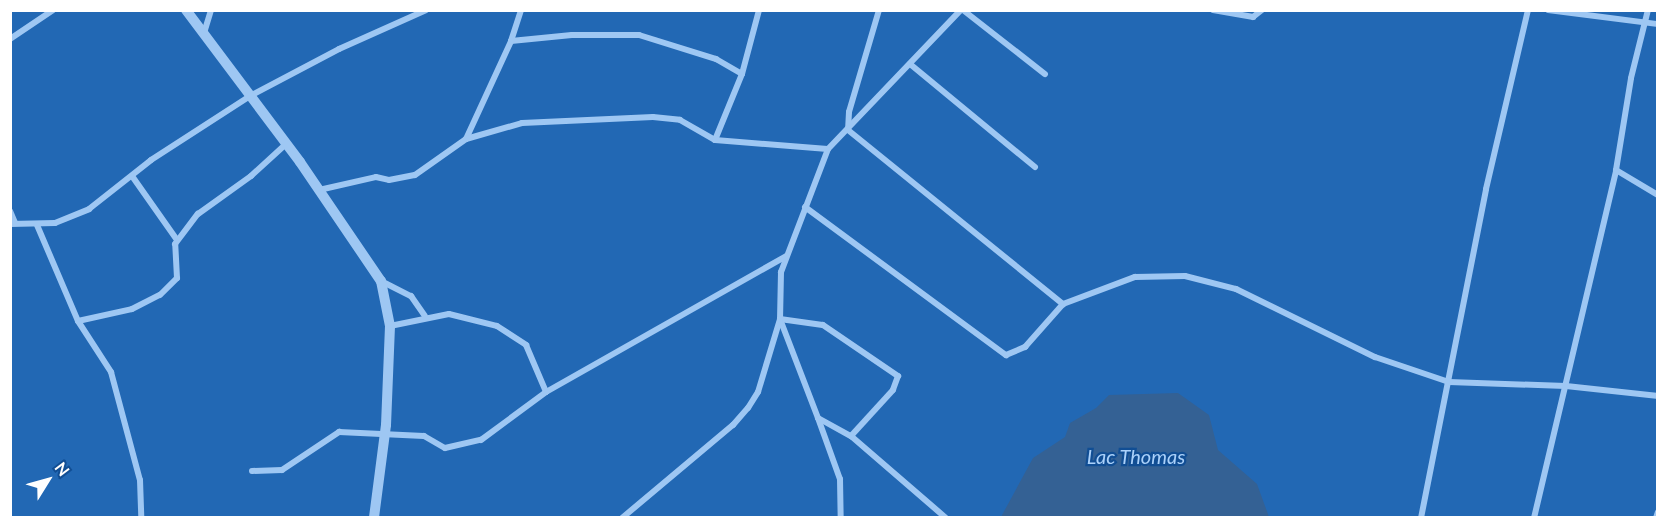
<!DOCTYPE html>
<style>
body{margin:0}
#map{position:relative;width:1668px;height:528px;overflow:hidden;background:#114e94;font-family:Lato,sans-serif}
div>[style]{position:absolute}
.green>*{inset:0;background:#2268b4;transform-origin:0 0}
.water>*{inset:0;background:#346194}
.minor>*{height:6px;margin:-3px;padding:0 3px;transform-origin:3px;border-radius:3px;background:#9ec7f3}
.tertiary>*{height:10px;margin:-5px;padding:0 5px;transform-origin:5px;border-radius:5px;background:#9ec7f3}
span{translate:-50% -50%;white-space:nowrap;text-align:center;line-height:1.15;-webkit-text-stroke:4.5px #114e94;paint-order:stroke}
.water-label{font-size:20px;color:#abd1fa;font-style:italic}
.frame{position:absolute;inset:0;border:12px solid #fff;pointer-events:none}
.north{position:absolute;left:18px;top:450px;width:60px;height:60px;-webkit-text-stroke:4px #114e94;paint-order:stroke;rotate:53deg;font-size:16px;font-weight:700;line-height:24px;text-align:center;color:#fff}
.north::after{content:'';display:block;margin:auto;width:21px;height:27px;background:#fff;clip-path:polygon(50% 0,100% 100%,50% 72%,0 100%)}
</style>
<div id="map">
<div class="green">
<i style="left:11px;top:11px;width:1646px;height:506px"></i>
</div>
<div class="water">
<i style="clip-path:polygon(1178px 393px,1209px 415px,1218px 450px,1257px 484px,1269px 517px,1001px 517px,1033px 458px,1065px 437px,1070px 423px,1096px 408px,1109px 395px)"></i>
</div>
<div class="minor">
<i style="left:879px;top:10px;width:106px;rotate:106.4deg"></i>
<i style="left:849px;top:112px;width:18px;rotate:93deg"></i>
<i style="left:848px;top:130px;width:277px;rotate:39deg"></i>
<i style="left:963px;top:10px;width:104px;rotate:38deg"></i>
<i style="left:1213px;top:10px;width:41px;rotate:9.9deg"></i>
<i style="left:1253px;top:17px;width:11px;rotate:-38deg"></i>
<i style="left:1548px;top:10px;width:111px;rotate:7.3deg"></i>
<i style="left:204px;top:33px;width:24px;rotate:-73deg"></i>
<i style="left:10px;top:39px;width:52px;rotate:-34deg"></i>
<i style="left:511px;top:41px;width:61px;rotate:-5.6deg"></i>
<i style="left:572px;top:35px;width:67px"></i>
<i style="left:639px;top:35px;width:81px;rotate:17.3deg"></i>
<i style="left:716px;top:59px;width:30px;rotate:30deg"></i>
<i style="left:910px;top:64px;width:162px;rotate:39.5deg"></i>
<i style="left:466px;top:139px;width:108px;rotate:-65.3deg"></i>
<i style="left:511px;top:41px;width:33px;rotate:-72deg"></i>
<i style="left:715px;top:140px;width:71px;rotate:-67.8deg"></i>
<i style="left:742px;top:74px;width:66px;rotate:-75.1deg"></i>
<i style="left:828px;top:149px;width:132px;rotate:110.9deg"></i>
<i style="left:781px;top:272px;width:47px;rotate:91.2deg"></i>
<i style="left:780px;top:319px;width:43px;rotate:7.9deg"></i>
<i style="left:823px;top:325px;width:91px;rotate:34.2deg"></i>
<i style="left:898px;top:376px;width:15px;rotate:110deg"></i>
<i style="left:893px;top:390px;width:62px;rotate:132.4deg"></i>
<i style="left:1616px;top:170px;width:49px;rotate:30.8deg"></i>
<i style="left:132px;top:176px;width:78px;rotate:54.9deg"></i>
<i style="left:319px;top:190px;width:58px;rotate:-12.8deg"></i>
<i style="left:376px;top:177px;width:13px;rotate:13deg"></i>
<i style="left:389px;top:180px;width:26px;rotate:-11deg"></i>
<i style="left:415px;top:175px;width:62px;rotate:-35.2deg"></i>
<i style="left:466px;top:139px;width:58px;rotate:-15.9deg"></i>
<i style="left:522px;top:123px;width:131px;rotate:-2.6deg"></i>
<i style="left:653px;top:117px;width:27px;rotate:6deg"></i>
<i style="left:680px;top:120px;width:40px;rotate:29.7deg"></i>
<i style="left:715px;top:140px;width:113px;rotate:4.6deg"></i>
<i style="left:828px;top:149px;width:192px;rotate:-46.3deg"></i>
<i style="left:805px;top:207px;width:250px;rotate:36.4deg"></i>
<i style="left:1006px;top:355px;width:21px;rotate:-23deg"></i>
<i style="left:1025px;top:347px;width:57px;rotate:-48.5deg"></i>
<i style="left:1063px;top:304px;width:77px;rotate:-20.6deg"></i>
<i style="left:1135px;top:277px;width:50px;rotate:-1.1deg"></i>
<i style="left:1185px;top:276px;width:53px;rotate:14.3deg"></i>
<i style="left:1236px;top:289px;width:155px;rotate:26.1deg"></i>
<i style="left:1375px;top:357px;width:78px;rotate:18.7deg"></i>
<i style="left:1449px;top:382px;width:117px;rotate:2deg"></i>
<i style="left:1566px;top:386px;width:93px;rotate:6.2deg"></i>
<i style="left:10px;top:211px;width:13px;rotate:67deg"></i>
<i style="left:10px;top:224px;width:45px;rotate:-1.3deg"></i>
<i style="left:55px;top:223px;width:37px;rotate:-22deg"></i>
<i style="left:89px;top:209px;width:79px;rotate:-38.3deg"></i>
<i style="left:151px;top:160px;width:118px;rotate:-32.9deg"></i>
<i style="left:250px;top:96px;width:101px;rotate:-27.8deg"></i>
<i style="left:339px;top:49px;width:95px;rotate:-24.1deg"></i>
<i style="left:37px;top:225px;width:104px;rotate:66.9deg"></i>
<i style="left:78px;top:321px;width:61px;rotate:57.1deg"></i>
<i style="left:111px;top:372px;width:112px;rotate:75deg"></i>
<i style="left:140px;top:480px;width:38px;rotate:88deg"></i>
<i style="left:381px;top:281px;width:34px;rotate:27deg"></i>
<i style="left:411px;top:296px;width:24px;rotate:55deg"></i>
<i style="left:780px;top:319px;width:106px;rotate:69deg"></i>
<i style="left:818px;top:418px;width:38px;rotate:29deg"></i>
<i style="left:851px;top:436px;width:125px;rotate:40.8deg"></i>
<i style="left:78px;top:321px;width:55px;rotate:-12.5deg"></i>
<i style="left:132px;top:309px;width:31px;rotate:-27deg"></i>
<i style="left:160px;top:295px;width:24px;rotate:-45deg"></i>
<i style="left:177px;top:278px;width:34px;rotate:-93deg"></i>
<i style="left:175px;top:244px;width:38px;rotate:-53deg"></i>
<i style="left:198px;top:214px;width:65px;rotate:-35.6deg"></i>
<i style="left:251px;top:176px;width:47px;rotate:-42.4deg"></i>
<i style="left:390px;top:326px;width:60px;rotate:-11.5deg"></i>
<i style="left:449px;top:314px;width:49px;rotate:14deg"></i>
<i style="left:497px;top:326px;width:35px;rotate:33deg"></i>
<i style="left:526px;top:345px;width:51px;rotate:66.9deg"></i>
<i style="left:818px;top:418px;width:65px;rotate:70.2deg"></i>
<i style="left:840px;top:479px;width:39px;rotate:89deg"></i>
<i style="left:252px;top:471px;width:30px;rotate:-2deg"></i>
<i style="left:282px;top:470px;width:69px;rotate:-33.7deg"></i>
<i style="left:339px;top:432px;width:85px;rotate:2.7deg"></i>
<i style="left:424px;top:436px;width:24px;rotate:30deg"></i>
<i style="left:445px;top:448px;width:37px;rotate:-13deg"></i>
<i style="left:481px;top:440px;width:81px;rotate:-36.4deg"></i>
<i style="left:546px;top:392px;width:276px;rotate:-29.5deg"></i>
<i style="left:622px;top:518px;width:145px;rotate:-40deg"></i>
<i style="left:733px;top:425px;width:23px;rotate:-49deg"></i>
<i style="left:748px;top:408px;width:19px;rotate:-58deg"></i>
<i style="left:758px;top:392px;width:76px;rotate:-73.2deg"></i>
<i style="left:1421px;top:518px;width:335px;rotate:-78.8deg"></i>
<i style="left:1486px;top:189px;width:184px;rotate:-76.8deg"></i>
<i style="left:1534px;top:518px;width:358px;rotate:-76.7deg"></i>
<i style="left:1616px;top:170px;width:93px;rotate:-80.7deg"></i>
<i style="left:1631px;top:78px;width:70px;rotate:-76deg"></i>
<i style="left:1656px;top:518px;width:6px;rotate:-72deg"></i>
</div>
<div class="tertiary">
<i style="left:186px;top:10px;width:190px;rotate:53.1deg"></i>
<i style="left:300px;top:162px;width:144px;rotate:55.8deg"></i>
<i style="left:381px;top:281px;width:46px;rotate:78.7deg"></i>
<i style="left:390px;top:326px;width:99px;rotate:92.3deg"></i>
<i style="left:386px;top:425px;width:94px;rotate:97.4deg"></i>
</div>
<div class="water-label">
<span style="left:1136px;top:456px">Lac Thomas</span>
</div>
<div class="frame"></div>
<div class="north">N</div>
</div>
